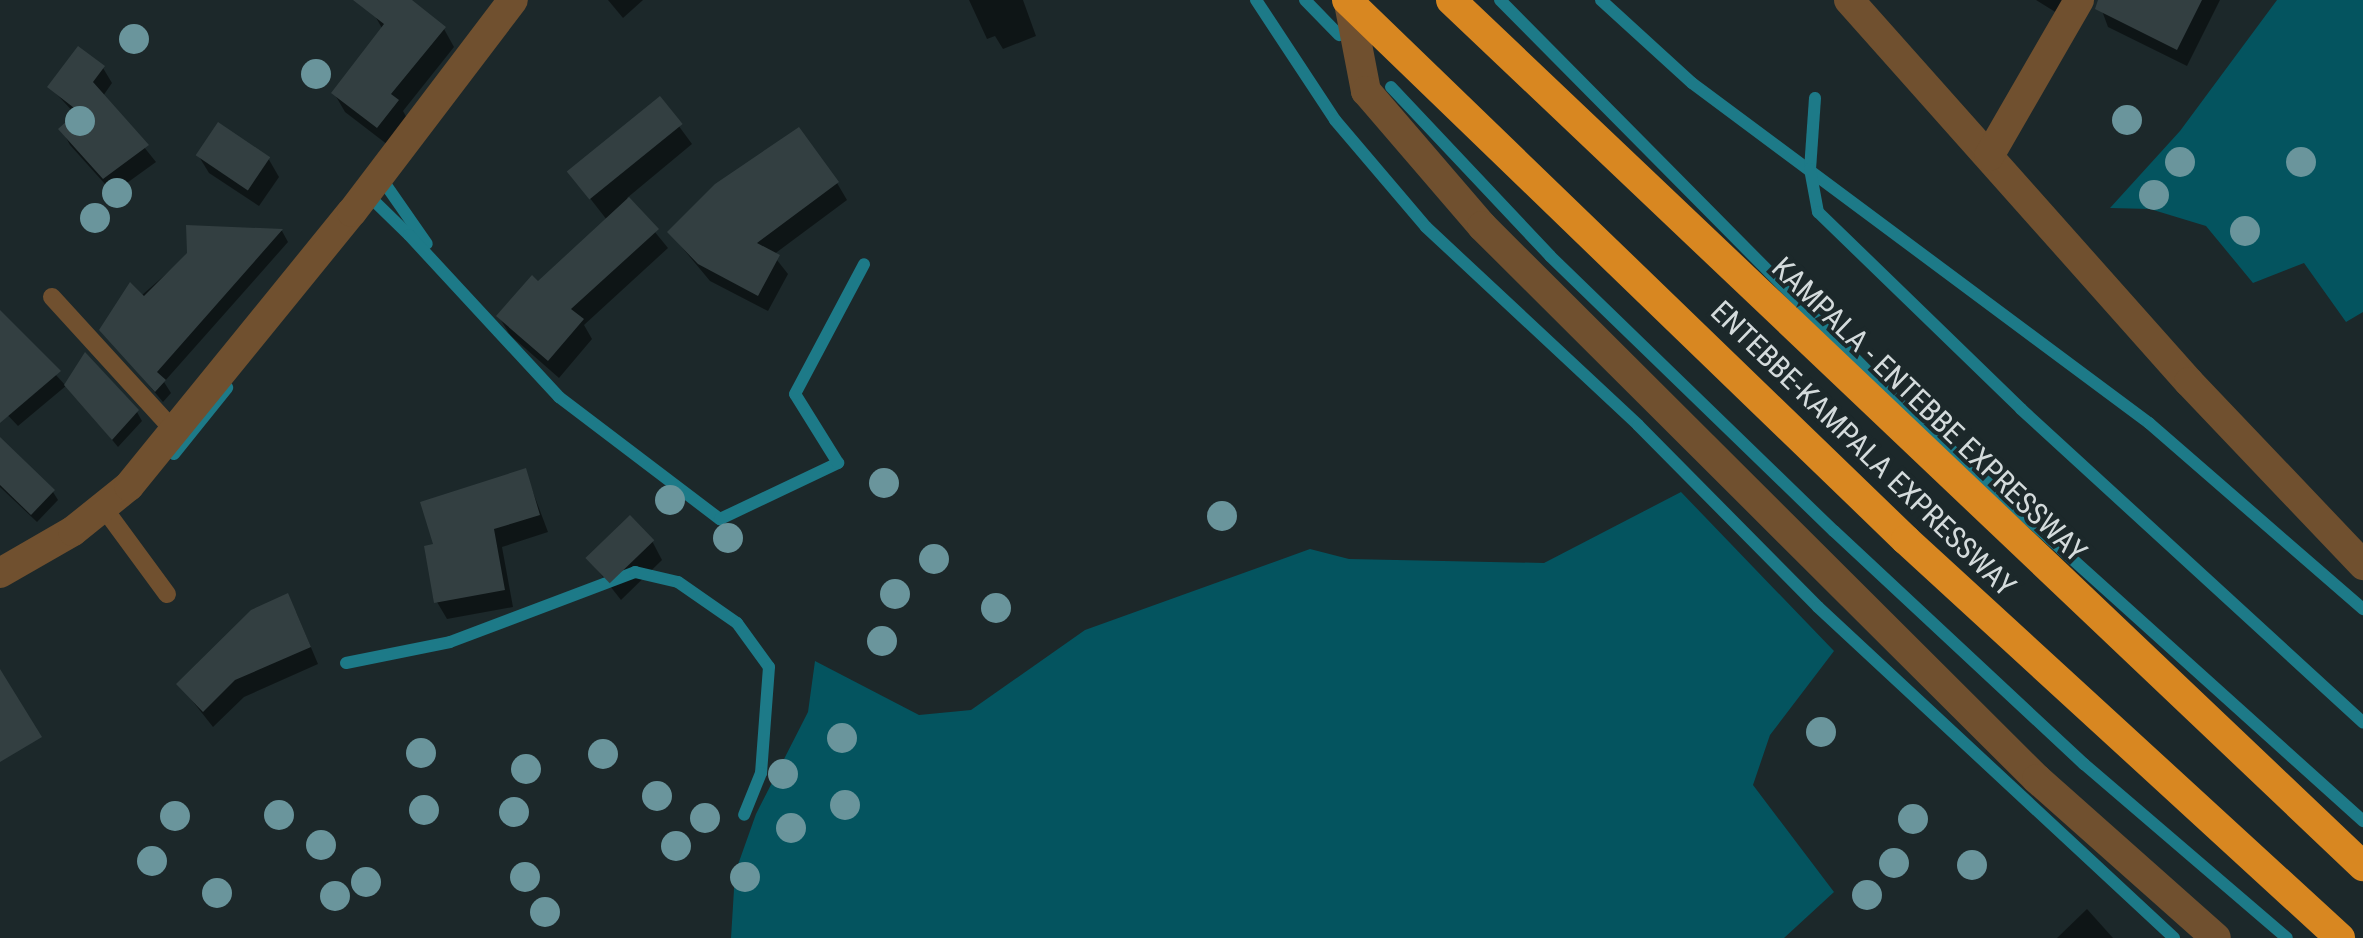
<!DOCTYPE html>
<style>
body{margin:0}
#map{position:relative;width:2363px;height:938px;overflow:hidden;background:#1c282a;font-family:"Roboto Condensed",sans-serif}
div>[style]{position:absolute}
.green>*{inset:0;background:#04545f}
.shadow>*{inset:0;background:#0007}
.stream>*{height:12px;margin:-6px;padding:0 6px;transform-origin:6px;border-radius:6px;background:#1d7a88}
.building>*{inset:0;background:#333f41;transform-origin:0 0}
.lane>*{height:18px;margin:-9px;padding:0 9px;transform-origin:9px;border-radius:9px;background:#70502f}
.street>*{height:30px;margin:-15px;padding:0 15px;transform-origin:15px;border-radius:15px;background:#70502f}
.highway>*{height:30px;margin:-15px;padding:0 15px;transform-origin:15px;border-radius:15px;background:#d88721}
.trees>*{width:30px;height:30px;margin:-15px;border-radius:50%;background:#6a959c}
span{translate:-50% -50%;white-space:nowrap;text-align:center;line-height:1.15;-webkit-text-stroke:8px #1c282a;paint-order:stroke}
.street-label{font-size:30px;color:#d4dbdc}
</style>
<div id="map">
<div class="green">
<i style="clip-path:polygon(2277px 0,2363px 0,2363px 312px,2346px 322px,2304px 263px,2253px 283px,2206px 226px,2150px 209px,2110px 208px,2180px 131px)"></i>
<i style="clip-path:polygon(1681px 492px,1834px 651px,1770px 735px,1753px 785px,1834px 892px,1784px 938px,731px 938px,735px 873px,756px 814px,808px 712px,815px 661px,919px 715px,971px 710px,1085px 630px,1310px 549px,1349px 559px,1544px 563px)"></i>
</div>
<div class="shadow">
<i style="clip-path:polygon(385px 0,408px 0,444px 29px,454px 47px,403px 111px,408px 120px,388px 145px,345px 112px,334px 93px,383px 30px,374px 14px)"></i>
<i style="clip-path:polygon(608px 0,643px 0,623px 18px)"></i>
<i style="clip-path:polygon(969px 0,1023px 0,1036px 36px,1003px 49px,995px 36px,987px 39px)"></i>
<i style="clip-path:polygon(2036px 0,2220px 0,2187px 66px,2108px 27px,2098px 0,2081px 0,2065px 18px)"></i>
<i style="clip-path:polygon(103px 68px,112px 83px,103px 96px,156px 162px,113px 193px,70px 145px,62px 130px,77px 116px,50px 87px)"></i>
<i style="clip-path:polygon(659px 99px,692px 144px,627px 198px,668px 248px,584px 325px,592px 339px,559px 378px,510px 335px,499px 317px,607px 220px,571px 174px)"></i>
<i style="clip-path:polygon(198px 155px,268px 158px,279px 177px,259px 206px,209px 173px)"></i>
<i style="clip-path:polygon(837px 183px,847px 200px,773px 255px,788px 274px,768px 311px,710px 281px,670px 233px)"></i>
<i style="clip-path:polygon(189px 228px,282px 231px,288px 242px,164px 382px,171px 393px,163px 402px,102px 330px,189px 254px)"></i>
<i style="clip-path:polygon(0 303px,0 314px,66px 386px,85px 356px,137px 412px,142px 421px,118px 447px,67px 385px,18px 426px,0 407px)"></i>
<i style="clip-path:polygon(0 469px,53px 492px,58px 500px,37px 522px,0 487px)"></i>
<i style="clip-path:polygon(525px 471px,548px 532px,502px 547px,513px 607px,447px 619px,437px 602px,436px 546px)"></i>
<i style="clip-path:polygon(652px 541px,662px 560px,621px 600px,588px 558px)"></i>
<i style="clip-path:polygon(296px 612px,318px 664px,244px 697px,213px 727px,179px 684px)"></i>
<i style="clip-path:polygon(2087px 909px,2113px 938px,2057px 938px)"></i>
</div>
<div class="stream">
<i style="left:1256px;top:0;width:144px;rotate:56.6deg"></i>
<i style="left:1335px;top:120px;width:140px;rotate:49.6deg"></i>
<i style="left:1426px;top:227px;width:290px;rotate:43deg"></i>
<i style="left:1638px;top:425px;width:256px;rotate:45.3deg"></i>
<i style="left:1818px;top:607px;width:486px;rotate:42.9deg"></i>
<i style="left:1305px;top:0;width:49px;rotate:45.8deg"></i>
<i style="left:1500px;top:0;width:567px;rotate:45.29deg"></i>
<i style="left:1899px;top:403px;width:625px;rotate:42.01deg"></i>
<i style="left:1601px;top:0;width:123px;rotate:42.4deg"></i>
<i style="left:1692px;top:83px;width:570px;rotate:36.65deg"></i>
<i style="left:2149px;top:423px;width:284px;rotate:41deg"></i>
<i style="left:1391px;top:87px;width:232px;rotate:46.7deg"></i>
<i style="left:1550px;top:256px;width:395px;rotate:44.1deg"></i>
<i style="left:1834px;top:531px;width:342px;rotate:43deg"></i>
<i style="left:2084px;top:764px;width:267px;rotate:40.6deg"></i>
<i style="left:1815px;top:98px;width:71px;rotate:94deg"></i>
<i style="left:1810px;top:169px;width:44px;rotate:79.5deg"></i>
<i style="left:1818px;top:212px;width:283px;rotate:44.1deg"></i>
<i style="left:2021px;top:409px;width:464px;rotate:42.5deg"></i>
<i style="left:381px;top:178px;width:80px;rotate:55.1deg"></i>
<i style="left:366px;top:205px;width:9px;rotate:-54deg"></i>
<i style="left:371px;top:198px;width:53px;rotate:44.2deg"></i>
<i style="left:409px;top:235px;width:221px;rotate:47.2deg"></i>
<i style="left:559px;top:397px;width:202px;rotate:37.2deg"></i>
<i style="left:720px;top:519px;width:131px;rotate:-25.4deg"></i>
<i style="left:838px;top:463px;width:81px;rotate:-121.9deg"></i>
<i style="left:795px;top:394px;width:147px;rotate:-62deg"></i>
<i style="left:174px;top:454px;width:85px;rotate:-51.2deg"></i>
<i style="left:346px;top:663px;width:106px;rotate:-11.4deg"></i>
<i style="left:450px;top:642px;width:198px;rotate:-20.7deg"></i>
<i style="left:635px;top:572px;width:44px;rotate:13.1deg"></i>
<i style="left:678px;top:582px;width:72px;rotate:34.8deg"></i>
<i style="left:737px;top:623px;width:54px;rotate:54deg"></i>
<i style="left:769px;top:667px;width:106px;rotate:94.3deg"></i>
<i style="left:761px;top:773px;width:45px;rotate:112deg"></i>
</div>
<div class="building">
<i style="clip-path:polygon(353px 0,412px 0,446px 27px,391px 94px,399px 100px,377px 128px,331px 93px,384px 24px)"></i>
<i style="clip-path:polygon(2098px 0,2202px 0,2177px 50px,2095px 9px)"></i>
<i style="clip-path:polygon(78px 46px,105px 66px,93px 82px,149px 145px,103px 179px,58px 129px,78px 111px,47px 87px)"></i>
<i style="left:660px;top:96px;width:36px;height:120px;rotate:51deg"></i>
<i style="left:218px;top:122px;width:63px;height:40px;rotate:34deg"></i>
<i style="clip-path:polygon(799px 127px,839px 182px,757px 243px,780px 255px,758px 296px,698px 264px,667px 232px,715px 184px)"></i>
<i style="clip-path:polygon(629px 197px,659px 229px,571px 309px,584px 319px,548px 361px,496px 316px,532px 275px,538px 281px)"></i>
<i style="clip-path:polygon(186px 225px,283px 229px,157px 372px,166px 380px,155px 392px,99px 330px,130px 282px,144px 296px,187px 253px)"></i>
<i style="clip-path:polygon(0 310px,61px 371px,0 423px)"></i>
<i style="clip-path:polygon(85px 352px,139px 410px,112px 440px,64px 385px)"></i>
<i style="clip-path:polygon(0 437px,55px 490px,31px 515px,0 485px)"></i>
<i style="clip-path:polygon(526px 468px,540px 515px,494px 529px,505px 590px,434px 603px,424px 546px,433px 544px,420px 502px)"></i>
<i style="left:630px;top:515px;width:35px;height:62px;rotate:46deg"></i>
<i style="clip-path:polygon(288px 593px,311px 647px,235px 680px,203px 712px,176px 684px,251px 610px)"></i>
<i style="clip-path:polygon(0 669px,42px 737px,0 762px)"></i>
</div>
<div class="lane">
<i style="left:52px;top:297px;width:184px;rotate:47.6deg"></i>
<i style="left:103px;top:507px;width:108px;rotate:53.7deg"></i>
</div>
<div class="street">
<i style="left:1849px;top:0;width:511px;rotate:48.33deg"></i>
<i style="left:2189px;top:382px;width:253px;rotate:46.4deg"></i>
<i style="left:1349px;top:3px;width:90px;rotate:79.1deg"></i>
<i style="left:1366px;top:91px;width:178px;rotate:49.3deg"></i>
<i style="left:1482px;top:226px;width:783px;rotate:44.9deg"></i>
<i style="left:2037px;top:779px;width:239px;rotate:41.6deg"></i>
<i style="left:1989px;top:156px;width:180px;rotate:-60deg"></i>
<i style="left:0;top:573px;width:84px;rotate:-29.9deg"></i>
<i style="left:73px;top:531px;width:72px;rotate:-38.8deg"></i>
<i style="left:129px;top:486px;width:353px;rotate:-50.9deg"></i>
<i style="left:352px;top:212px;width:266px;rotate:-52.8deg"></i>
</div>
<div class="highway">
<i style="left:1347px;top:0;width:777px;rotate:44.01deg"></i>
<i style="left:1906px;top:540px;width:589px;rotate:42.52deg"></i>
<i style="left:1451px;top:0;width:1258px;rotate:43.52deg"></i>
</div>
<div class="trees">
<i style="left:134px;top:39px"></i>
<i style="left:316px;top:74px"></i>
<i style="left:2127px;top:120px"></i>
<i style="left:80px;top:121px"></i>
<i style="left:2180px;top:162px"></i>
<i style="left:2301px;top:162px"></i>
<i style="left:117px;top:193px"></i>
<i style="left:2154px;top:195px"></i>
<i style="left:95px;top:218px"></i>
<i style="left:2245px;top:231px"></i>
<i style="left:884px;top:483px"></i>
<i style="left:670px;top:500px"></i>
<i style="left:1222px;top:516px"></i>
<i style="left:728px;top:538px"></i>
<i style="left:934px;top:559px"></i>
<i style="left:895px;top:594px"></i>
<i style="left:996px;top:608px"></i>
<i style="left:882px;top:641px"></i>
<i style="left:1821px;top:732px"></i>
<i style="left:842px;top:738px"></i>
<i style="left:421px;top:753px"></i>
<i style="left:603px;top:754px"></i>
<i style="left:526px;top:769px"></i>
<i style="left:783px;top:774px"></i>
<i style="left:657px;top:796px"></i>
<i style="left:845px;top:805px"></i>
<i style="left:424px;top:810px"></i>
<i style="left:514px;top:812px"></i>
<i style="left:279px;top:815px"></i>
<i style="left:175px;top:816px"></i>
<i style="left:705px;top:818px"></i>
<i style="left:1913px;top:819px"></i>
<i style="left:791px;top:828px"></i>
<i style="left:321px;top:845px"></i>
<i style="left:676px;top:846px"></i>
<i style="left:152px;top:861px"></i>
<i style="left:1894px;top:863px"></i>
<i style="left:1972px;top:865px"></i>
<i style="left:525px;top:877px"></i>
<i style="left:745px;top:877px"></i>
<i style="left:366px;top:882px"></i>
<i style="left:217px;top:893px"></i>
<i style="left:1867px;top:895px"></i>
<i style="left:335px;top:896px"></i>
<i style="left:545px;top:912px"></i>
</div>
<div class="street-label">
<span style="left:1929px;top:410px;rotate:44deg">KAMPALA - ENTEBBE EXPRESSWAY</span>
<span style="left:1863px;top:449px;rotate:44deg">ENTEBBE-KAMPALA EXPRESSWAY</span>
</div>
</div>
